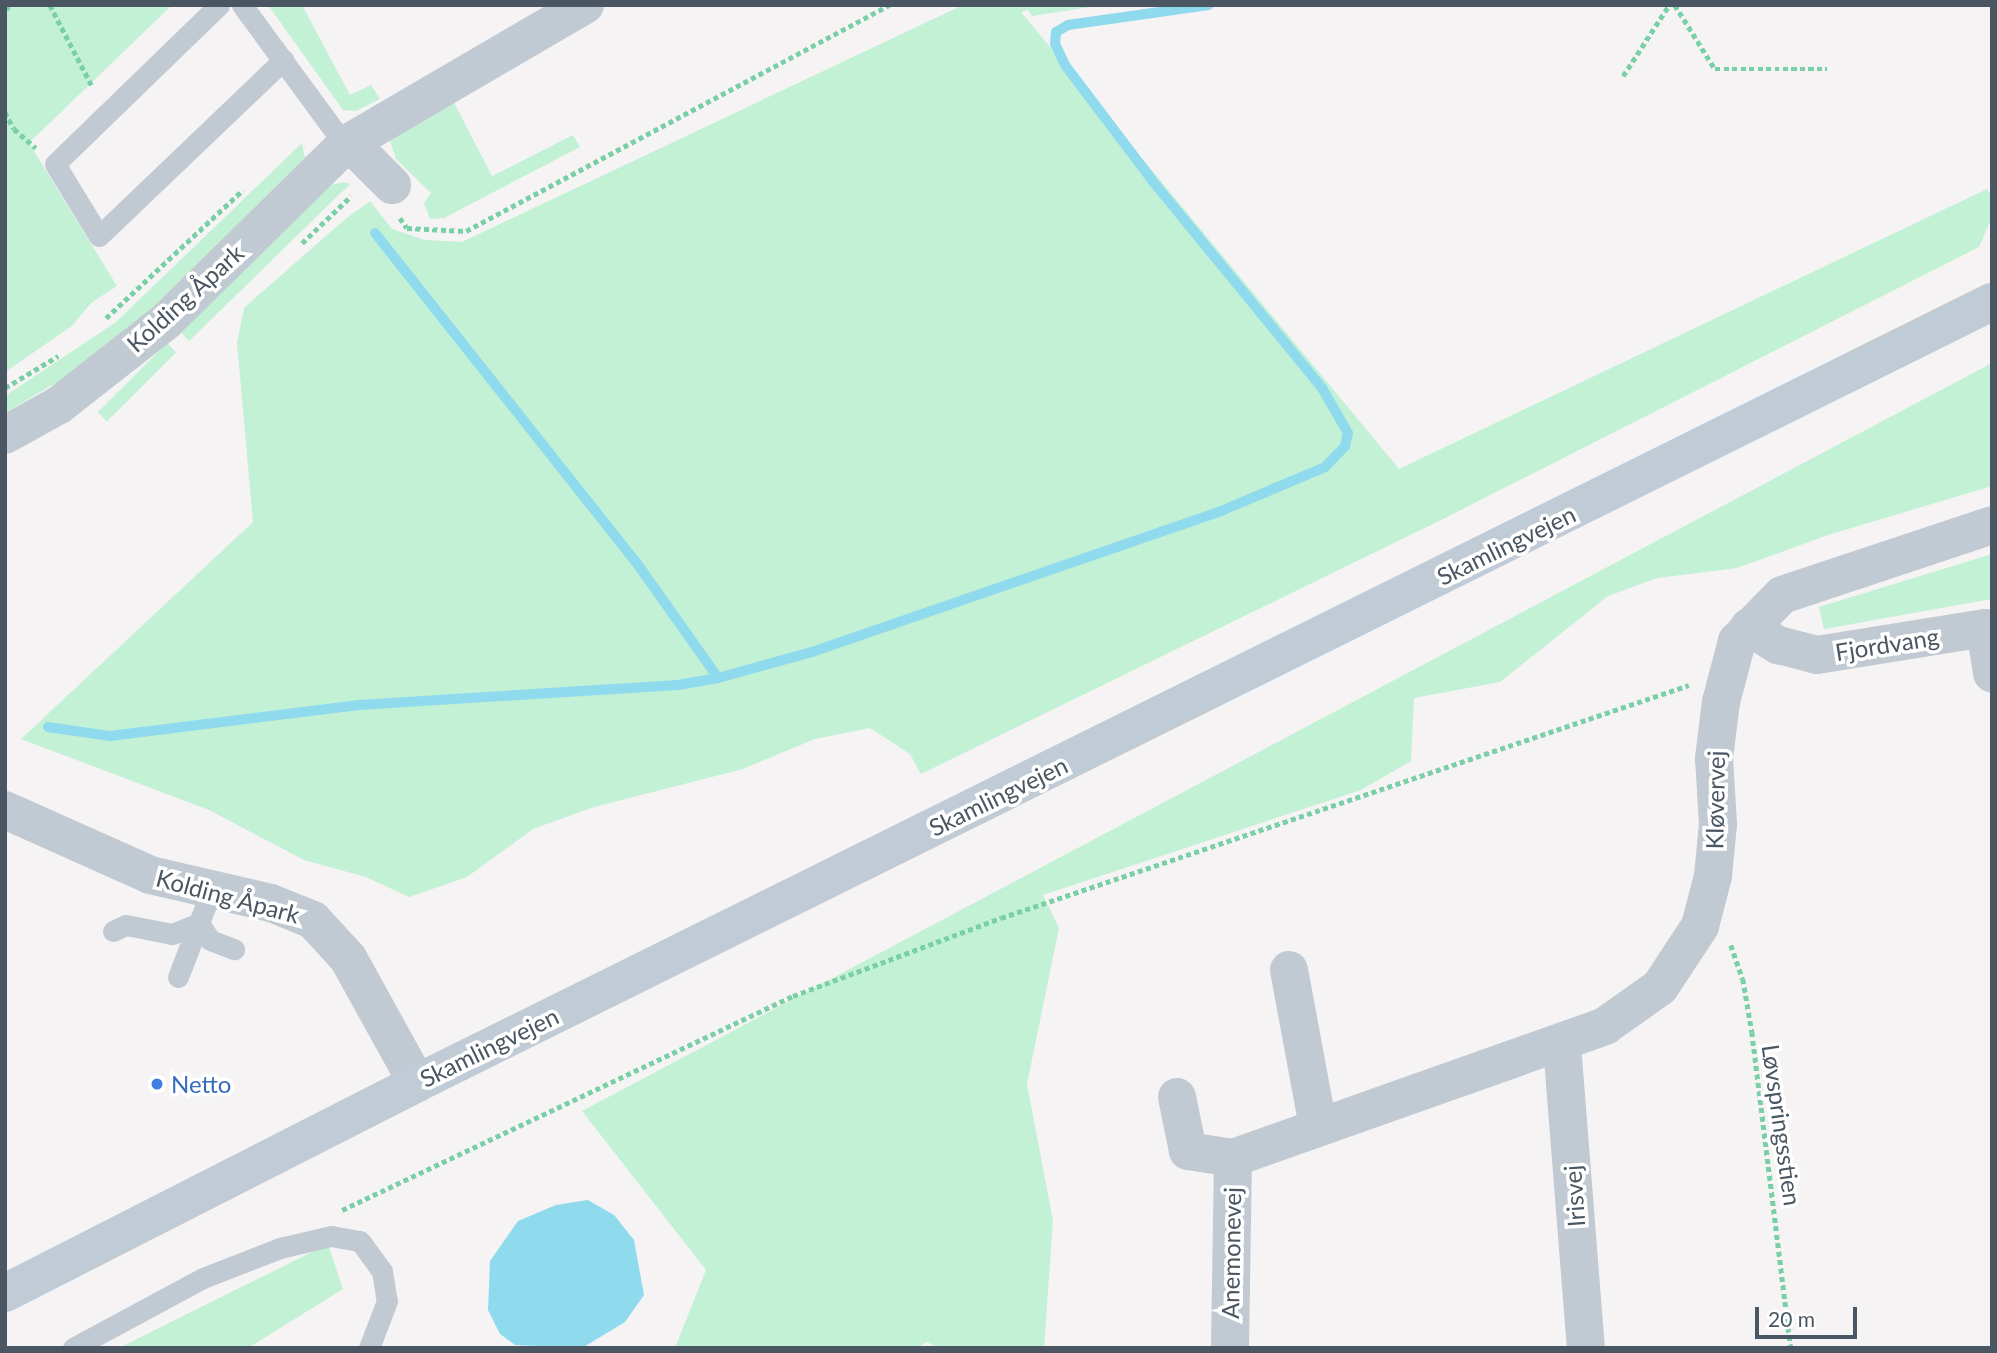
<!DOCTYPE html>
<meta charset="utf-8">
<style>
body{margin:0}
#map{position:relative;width:1997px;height:1353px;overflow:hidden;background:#f5f3f3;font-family:Lato,sans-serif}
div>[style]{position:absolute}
.green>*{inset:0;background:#c3f1d5;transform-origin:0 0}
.water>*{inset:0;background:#90daee}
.stream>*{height:10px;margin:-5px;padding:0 5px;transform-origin:5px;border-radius:5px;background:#90daee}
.path>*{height:4.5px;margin-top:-2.25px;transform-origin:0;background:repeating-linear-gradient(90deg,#7ad0a6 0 5px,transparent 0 8.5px)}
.lane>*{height:21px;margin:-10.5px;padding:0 10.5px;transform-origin:10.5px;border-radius:10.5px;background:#c1cad2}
.street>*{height:38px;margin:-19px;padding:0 19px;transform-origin:19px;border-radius:19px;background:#c1cad2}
.secondary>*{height:38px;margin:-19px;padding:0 19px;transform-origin:19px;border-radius:19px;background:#c1cbd6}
.dots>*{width:19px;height:19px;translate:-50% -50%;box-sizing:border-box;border:4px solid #fff;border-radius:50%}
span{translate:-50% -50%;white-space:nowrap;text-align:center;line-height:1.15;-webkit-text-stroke:7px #fff;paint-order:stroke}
.street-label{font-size:24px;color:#4a5661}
.shop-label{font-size:24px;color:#366cbe}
.left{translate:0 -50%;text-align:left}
.frame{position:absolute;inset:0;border:7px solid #4a5661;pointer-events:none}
.scale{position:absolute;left:1755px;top:1307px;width:102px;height:32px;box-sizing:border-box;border:4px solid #4a5661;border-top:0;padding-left:9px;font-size:21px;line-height:24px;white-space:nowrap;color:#4a5661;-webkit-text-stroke:5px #fff;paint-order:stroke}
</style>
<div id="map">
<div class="green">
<i style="clip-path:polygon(5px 5px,172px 5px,29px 143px,117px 286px,91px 303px,72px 326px,5px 372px)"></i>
<i style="clip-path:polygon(268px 5px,302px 5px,350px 95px,371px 85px,380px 99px,356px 111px,343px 110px)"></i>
<i style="clip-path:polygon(963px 5px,1103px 5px,1032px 16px,1028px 10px,1021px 12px,1399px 469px,1987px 189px,1992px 196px,1992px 217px,1979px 247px,1441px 520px,921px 774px,910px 754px,870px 728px,815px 739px,743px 769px,594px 807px,533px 829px,467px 877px,409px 897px,366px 877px,304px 860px,209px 810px,21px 739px,253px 522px,237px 343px,244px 308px,344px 220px,370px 201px,392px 229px,425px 240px,462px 242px)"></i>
<i style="clip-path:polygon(451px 97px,492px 176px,573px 135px,580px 147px,444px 218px,430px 219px,424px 203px,431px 193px,396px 159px,390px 141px)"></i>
<i style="clip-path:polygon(302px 143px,305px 158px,148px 312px,59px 381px,5px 413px,5px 396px,116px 322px)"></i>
<i style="clip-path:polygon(343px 182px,350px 184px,189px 341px,179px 330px,328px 186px)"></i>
<i style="left:167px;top:343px;width:13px;height:98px;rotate:45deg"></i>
<i style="clip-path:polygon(1992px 363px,1992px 486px,1828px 535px,1737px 568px,1657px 578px,1608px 596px,1500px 682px,1414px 698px,1411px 761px,1361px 790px,1043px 895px,1059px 928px,1027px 1084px,1053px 1221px,1044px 1348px,939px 1348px,927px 1342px,917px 1348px,675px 1348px,706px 1270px,582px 1111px)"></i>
<i style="clip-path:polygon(1992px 554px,1992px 599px,1824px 629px,1819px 607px)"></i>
<i style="clip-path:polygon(328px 1244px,343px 1289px,248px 1348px,119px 1348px)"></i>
</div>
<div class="water">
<i style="clip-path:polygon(588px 1200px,614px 1215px,634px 1240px,644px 1295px,625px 1322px,582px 1348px,515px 1345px,500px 1334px,488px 1310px,490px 1261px,518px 1221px,556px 1205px)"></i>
</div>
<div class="stream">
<i style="left:375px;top:233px;width:420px;rotate:51.6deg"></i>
<i style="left:636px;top:562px;width:142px;rotate:54.7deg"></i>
<i style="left:48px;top:727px;width:63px;rotate:8.3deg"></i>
<i style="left:110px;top:736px;width:251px;rotate:-7.1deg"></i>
<i style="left:359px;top:705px;width:320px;rotate:-3.6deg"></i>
<i style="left:678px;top:685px;width:41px;rotate:-9.9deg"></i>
<i style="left:718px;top:678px;width:98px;rotate:-15.5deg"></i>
<i style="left:812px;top:652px;width:433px;rotate:-19deg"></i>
<i style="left:1221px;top:511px;width:113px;rotate:-22.9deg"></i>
<i style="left:1325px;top:467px;width:29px;rotate:-46deg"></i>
<i style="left:1345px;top:446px;width:13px;rotate:-77deg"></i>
<i style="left:1348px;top:433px;width:52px;rotate:-120deg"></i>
<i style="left:1322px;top:388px;width:269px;rotate:-129.3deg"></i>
<i style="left:1152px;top:180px;width:144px;rotate:-127.1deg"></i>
<i style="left:1065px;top:65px;width:23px;rotate:-115deg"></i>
<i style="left:1055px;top:44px;width:12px;rotate:-85deg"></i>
<i style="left:1056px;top:32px;width:14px;rotate:-30deg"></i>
<i style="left:1068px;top:25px;width:142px;rotate:-8.1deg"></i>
</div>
<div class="path">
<i style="left:50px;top:5px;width:93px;rotate:62.6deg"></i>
<i style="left:1675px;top:5px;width:75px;rotate:58deg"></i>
<i style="left:1715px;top:69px;width:112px"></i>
<i style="left:5px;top:9px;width:9px;rotate:-27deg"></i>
<i style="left:1623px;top:76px;width:85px;rotate:-57.1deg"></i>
<i style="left:5px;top:112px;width:19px;rotate:62deg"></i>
<i style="left:14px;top:129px;width:29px;rotate:41deg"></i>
<i style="left:400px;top:218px;width:12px;rotate:55deg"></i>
<i style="left:407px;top:228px;width:59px;rotate:2.9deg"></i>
<i style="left:466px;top:231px;width:480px;rotate:-28.1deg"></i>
<i style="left:302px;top:243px;width:68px;rotate:-43.8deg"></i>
<i style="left:106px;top:318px;width:187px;rotate:-43.1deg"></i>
<i style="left:5px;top:388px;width:62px;rotate:-31.1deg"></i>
<i style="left:1731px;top:945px;width:36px;rotate:71deg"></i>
<i style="left:1743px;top:979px;width:54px;rotate:80.4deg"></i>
<i style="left:1752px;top:1032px;width:318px;rotate:83deg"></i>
<i style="left:342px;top:1210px;width:499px;rotate:-25.4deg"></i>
<i style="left:793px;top:996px;width:222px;rotate:-20.6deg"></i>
<i style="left:1001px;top:918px;width:726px;rotate:-18.71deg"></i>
</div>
<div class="lane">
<i style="left:219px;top:5px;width:228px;rotate:135.9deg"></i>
<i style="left:55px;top:164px;width:84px;rotate:58.6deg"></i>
<i style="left:99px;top:236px;width:255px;rotate:-43.7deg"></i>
<i style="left:242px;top:5px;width:174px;rotate:53.7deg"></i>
<i style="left:199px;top:923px;width:20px;rotate:57deg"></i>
<i style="left:210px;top:940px;width:26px;rotate:21deg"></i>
<i style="left:113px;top:931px;width:14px;rotate:-25deg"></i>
<i style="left:126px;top:925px;width:47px;rotate:11.1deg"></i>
<i style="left:172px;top:934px;width:29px;rotate:-22deg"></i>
<i style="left:178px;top:977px;width:94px;rotate:-68.9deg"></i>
<i style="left:73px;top:1348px;width:148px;rotate:-28.3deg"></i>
<i style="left:203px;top:1278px;width:83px;rotate:-21.3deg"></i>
<i style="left:280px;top:1248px;width:52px;rotate:-13.2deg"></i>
<i style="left:331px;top:1236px;width:29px;rotate:10deg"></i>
<i style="left:360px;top:1241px;width:37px;rotate:54deg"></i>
<i style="left:382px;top:1271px;width:30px;rotate:81deg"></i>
<i style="left:387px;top:1301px;width:50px;rotate:111deg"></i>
</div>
<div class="street">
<i style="left:349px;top:142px;width:61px;rotate:45deg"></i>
<i style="left:5px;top:435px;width:62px;rotate:-29.1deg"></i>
<i style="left:59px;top:405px;width:136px;rotate:-38.1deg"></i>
<i style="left:166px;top:321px;width:251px;rotate:-44.5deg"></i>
<i style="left:345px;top:145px;width:278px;rotate:-30.3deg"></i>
<i style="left:1749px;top:627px;width:34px;rotate:32deg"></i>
<i style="left:1778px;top:645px;width:40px;rotate:14.4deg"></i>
<i style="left:1817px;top:655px;width:170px;rotate:-9.1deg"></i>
<i style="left:1985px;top:628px;width:46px;rotate:81.2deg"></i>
<i style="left:5px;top:810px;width:159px;rotate:24.1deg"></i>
<i style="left:150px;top:875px;width:124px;rotate:13deg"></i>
<i style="left:271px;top:903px;width:45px;rotate:22deg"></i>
<i style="left:313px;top:920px;width:52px;rotate:47.4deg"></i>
<i style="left:348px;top:958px;width:143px;rotate:61.1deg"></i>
<i style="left:1289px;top:970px;width:160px;rotate:79.5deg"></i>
<i style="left:1562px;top:1045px;width:304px;rotate:85.5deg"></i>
<i style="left:1177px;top:1097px;width:55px;rotate:78.5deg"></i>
<i style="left:1188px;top:1151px;width:46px;rotate:8.8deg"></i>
<i style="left:1233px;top:1158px;width:395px;rotate:-19.5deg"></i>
<i style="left:1605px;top:1026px;width:67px;rotate:-35.3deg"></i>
<i style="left:1660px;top:987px;width:73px;rotate:-56.7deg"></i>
<i style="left:1700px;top:926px;width:52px;rotate:-75.4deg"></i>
<i style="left:1713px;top:876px;width:52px;rotate:-84.5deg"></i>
<i style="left:1718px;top:824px;width:66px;rotate:-93.5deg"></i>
<i style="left:1714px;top:758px;width:56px;rotate:-82.9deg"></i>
<i style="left:1721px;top:702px;width:63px;rotate:-75.3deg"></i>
<i style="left:1737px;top:641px;width:64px;rotate:-45.6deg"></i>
<i style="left:1782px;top:595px;width:221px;rotate:-18.4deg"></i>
<i style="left:1230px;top:1348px;width:190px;rotate:-89.1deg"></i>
</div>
<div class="secondary">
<i style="left:5px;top:1293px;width:462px;rotate:-27deg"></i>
<i style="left:417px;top:1083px;width:1758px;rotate:-26.38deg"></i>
</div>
<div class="dots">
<i style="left:157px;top:1084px;background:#3f7fe0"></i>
</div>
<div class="street-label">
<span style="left:185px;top:298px;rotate:-42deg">Kolding Åpark</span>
<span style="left:1506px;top:545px;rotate:-26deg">Skamlingvejen</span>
<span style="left:1887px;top:644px;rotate:-9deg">Fjordvang</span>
<span style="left:998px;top:796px;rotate:-26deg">Skamlingvejen</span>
<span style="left:1715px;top:800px;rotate:-89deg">Kløvervej</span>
<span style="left:228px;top:896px;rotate:15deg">Kolding Åpark</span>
<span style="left:489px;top:1047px;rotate:-26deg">Skamlingvejen</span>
<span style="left:1782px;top:1125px;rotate:82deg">Løvspringsstien</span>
<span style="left:1574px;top:1196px;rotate:-94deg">Irisvej</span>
<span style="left:1231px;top:1253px;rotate:-89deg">Anemonevej</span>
</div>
<div class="shop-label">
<span class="left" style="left:171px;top:1084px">Netto</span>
</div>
<div class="frame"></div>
<div class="scale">20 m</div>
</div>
